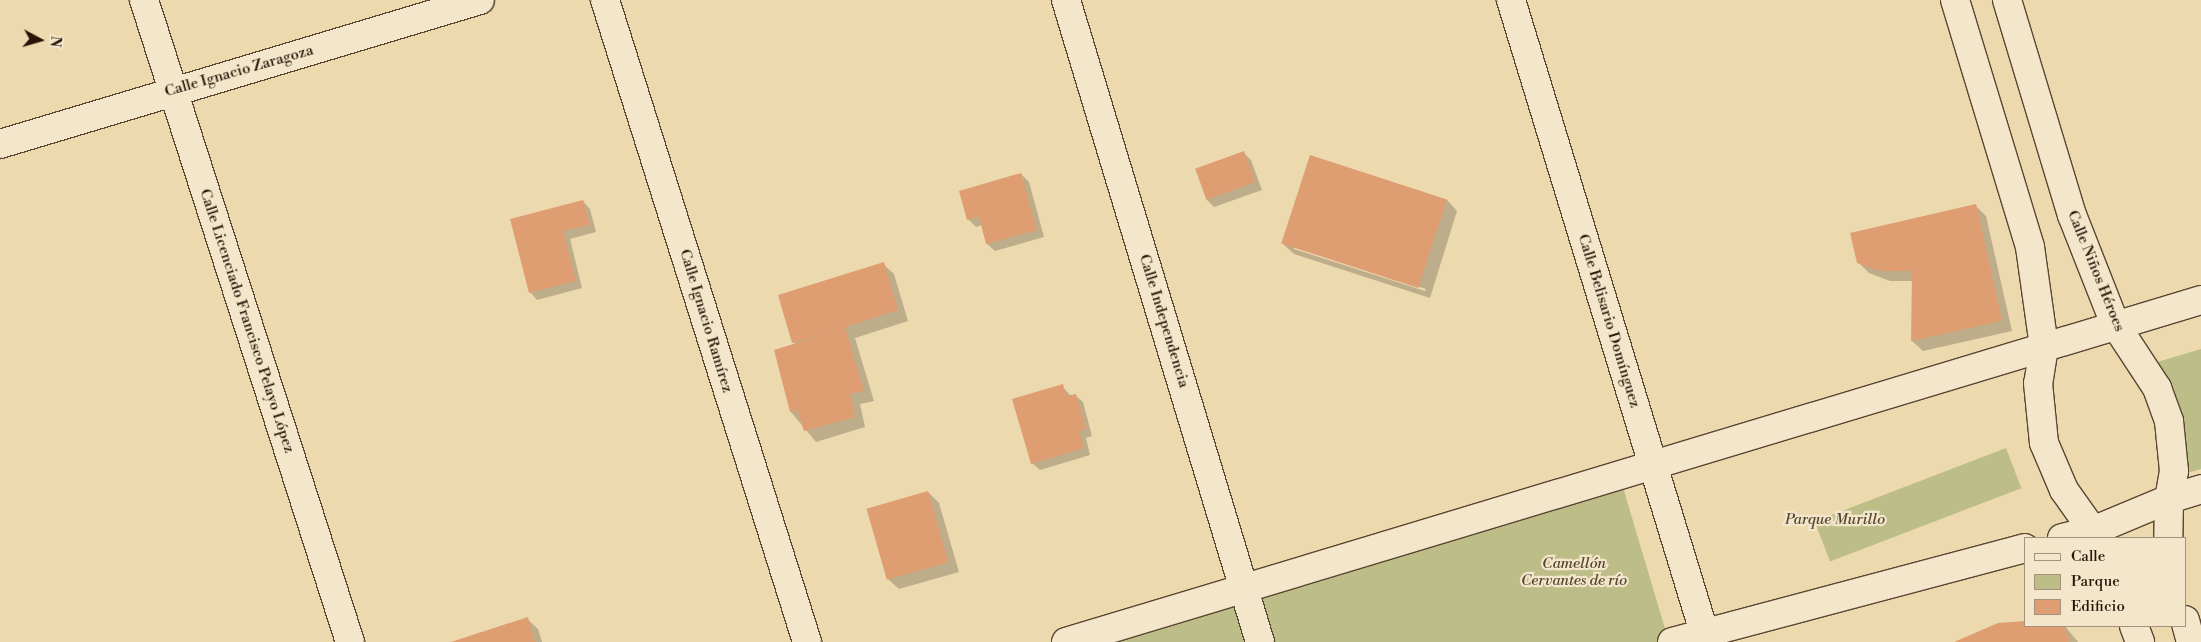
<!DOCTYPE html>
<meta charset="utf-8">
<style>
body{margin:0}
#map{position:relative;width:2201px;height:642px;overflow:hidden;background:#edd9ae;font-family:"Libre Bodoni",serif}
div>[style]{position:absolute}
.green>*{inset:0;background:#bdbe87;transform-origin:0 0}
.shadow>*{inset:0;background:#0003}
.building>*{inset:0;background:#df9e72;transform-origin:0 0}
.roads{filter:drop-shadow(1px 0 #5b4533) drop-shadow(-1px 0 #5b4533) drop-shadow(0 1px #5b4533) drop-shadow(0 -1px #5b4533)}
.minor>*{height:28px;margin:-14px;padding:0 14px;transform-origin:14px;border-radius:14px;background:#f3e6ca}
span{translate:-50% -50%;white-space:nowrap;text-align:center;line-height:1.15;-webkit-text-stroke:4.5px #f3e6ca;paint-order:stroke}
.street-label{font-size:15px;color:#2a140a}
.park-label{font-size:15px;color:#564730;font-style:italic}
.legend{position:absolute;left:2024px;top:537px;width:162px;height:90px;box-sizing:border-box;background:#f3e6ca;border:1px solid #a3927d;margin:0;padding:6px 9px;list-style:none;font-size:15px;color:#2a140a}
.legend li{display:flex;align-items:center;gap:10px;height:25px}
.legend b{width:25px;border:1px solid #a3927d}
.north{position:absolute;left:15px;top:15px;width:50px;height:50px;-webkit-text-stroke:4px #f3e6ca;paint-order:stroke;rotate:96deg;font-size:14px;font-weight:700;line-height:20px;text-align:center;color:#2a140a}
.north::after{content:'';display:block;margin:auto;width:18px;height:22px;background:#2a140a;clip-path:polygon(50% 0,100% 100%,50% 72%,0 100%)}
</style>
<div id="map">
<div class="green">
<i style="clip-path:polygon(2201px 349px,2201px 469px,2187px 473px,2154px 363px)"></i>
<i style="left:2006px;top:448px;width:43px;height:205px;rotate:69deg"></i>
<i style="clip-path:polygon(1622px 484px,1669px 642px,1098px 642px)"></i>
</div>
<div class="shadow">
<i style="clip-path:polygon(1243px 152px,1251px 160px,1262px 190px,1214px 207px,1207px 200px,1196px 169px)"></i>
<i style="clip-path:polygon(evenodd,1311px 156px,1447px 200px,1457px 211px,1430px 298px,1294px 254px,1283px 244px,1311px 156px,1294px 247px,1426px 289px,1425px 291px,1294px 249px,1294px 247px)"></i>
<i style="clip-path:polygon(1021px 174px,1029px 182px,1044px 237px,995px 251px,987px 244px,982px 225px,976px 227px,968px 219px)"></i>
<i style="clip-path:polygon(583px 201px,590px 209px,596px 232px,570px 239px,582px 288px,537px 300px,530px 292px,511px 220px)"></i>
<i style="clip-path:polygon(1976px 206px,1986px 216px,2012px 331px,1923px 351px,1912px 341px,1913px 281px,1890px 281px,1869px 273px,1858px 262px)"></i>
<i style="clip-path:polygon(883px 264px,894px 274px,908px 321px,855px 338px,874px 401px,860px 404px,865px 427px,816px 442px,791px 412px,776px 351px,795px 345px,779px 296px)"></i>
<i style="clip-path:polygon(1062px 386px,1071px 396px,1075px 395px,1083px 402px,1092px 436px,1086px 438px,1090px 455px,1040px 470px,1032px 463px)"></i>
<i style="clip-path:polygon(928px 492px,939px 503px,959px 572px,899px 589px,888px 579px)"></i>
<i style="clip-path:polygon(527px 619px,538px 629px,542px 642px,454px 642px)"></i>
<i style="clip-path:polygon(2025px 626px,2065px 626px,2078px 642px,1960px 642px)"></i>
</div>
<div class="building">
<i style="left:1244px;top:151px;width:33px;height:52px;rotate:70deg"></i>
<i style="left:1310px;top:155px;width:144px;height:93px;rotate:18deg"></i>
<i style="clip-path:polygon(1021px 173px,1037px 230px,986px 244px,979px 217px,967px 220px,959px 191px)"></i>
<i style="clip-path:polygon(583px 200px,590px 225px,563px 231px,576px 281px,529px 293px,510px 219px)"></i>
<i style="clip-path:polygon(1976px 204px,2002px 321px,1911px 341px,1912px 271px,1879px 271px,1857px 263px,1850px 233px)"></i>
<i style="clip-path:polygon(884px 262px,898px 310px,845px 327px,864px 391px,850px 394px,855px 417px,804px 431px,797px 410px,790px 412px,774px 350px,832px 332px,792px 343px,778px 295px)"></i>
<i style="clip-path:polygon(1063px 384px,1066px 396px,1076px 394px,1086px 429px,1079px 431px,1084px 448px,1031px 464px,1012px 399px)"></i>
<i style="left:928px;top:491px;width:74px;height:64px;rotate:74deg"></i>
<i style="clip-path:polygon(528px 617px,535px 642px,451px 642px)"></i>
<i style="clip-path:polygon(2025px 621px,2025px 626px,2064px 626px,2070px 642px,1954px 642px,1998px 623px)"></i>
</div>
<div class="roads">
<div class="minor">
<i style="left:144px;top:0;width:674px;rotate:72.21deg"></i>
<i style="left:605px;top:0;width:673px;rotate:72.53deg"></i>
<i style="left:1066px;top:0;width:671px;rotate:73.19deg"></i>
<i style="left:1511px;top:0;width:671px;rotate:73.02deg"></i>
<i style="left:1955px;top:0;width:258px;rotate:73.1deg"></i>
<i style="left:2030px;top:247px;width:101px;rotate:82deg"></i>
<i style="left:2044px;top:347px;width:36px;rotate:99deg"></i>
<i style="left:2038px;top:383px;width:60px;rotate:84.3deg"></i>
<i style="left:2044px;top:443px;width:51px;rotate:66.9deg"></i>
<i style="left:2064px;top:490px;width:59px;rotate:54.7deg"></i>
<i style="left:2007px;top:0;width:225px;rotate:73.2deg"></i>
<i style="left:2072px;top:215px;width:117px;rotate:68.5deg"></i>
<i style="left:2115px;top:324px;width:77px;rotate:56.7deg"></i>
<i style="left:2157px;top:388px;width:35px;rotate:70deg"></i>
<i style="left:2169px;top:421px;width:50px;rotate:84.3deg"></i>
<i style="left:2174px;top:471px;width:28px;rotate:100deg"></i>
<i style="left:2169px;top:499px;width:39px;rotate:91deg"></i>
<i style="left:0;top:144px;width:501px;rotate:-16.7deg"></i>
<i style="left:2062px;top:538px;width:34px;rotate:-14deg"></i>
<i style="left:2095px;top:530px;width:80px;rotate:-22.7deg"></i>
<i style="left:2169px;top:499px;width:34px;rotate:-17deg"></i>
<i style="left:2185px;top:620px;width:23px;rotate:75deg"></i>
<i style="left:2134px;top:626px;width:17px;rotate:69deg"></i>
<i style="left:1066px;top:642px;width:1185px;rotate:-16.77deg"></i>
<i style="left:1672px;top:642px;width:365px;rotate:-14.9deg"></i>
</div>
</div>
<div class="street-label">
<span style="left:239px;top:71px;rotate:-16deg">Calle Ignacio Zaragoza</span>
<span style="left:2096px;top:271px;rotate:68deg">Calle Niños Héroes</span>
<span style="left:247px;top:321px;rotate:72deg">Calle Licenciado Francisco Pelayo López</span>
<span style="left:706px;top:321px;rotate:73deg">Calle Ignacio Ramírez</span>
<span style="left:1164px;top:321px;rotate:73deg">Calle Independencia</span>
<span style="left:1609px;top:321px;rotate:73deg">Calle Belisario Domínguez</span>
</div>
<div class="park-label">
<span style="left:1835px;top:520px">Parque Murillo</span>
<span style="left:1574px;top:572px">Camellón<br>Cervantes de río</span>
</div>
<ul class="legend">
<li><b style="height:6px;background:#f3e6ca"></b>Calle</li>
<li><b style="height:14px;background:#bdbe87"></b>Parque</li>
<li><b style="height:14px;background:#df9e72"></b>Edificio</li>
</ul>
<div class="north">N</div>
</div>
